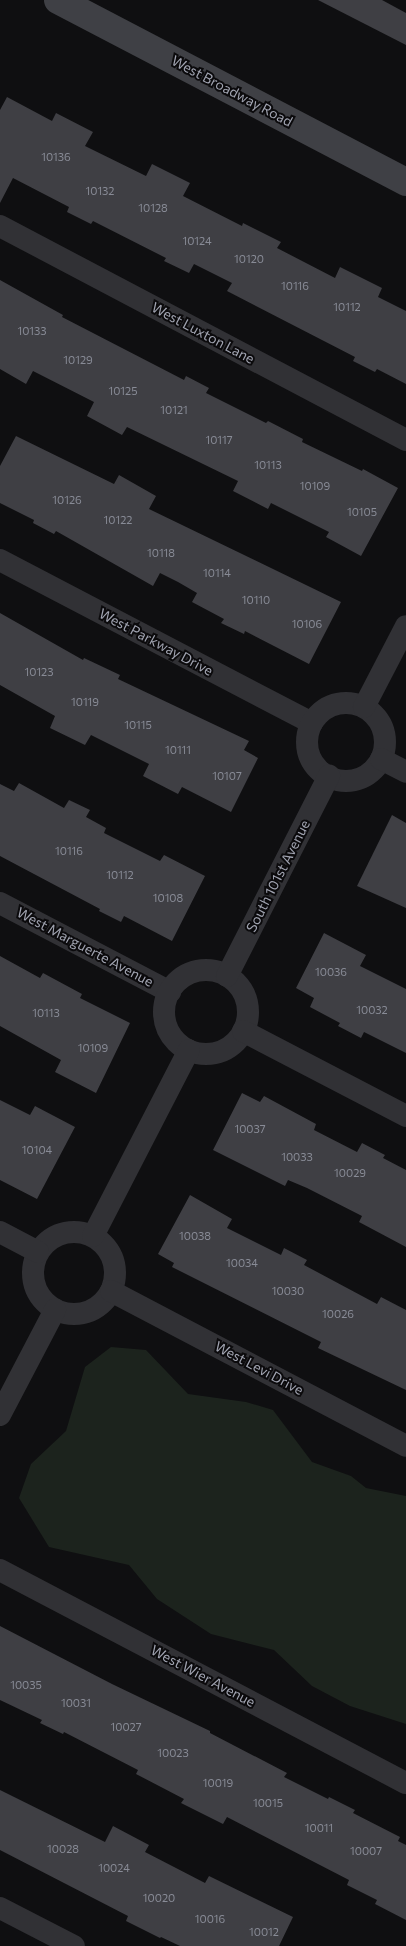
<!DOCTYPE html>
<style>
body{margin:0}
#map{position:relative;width:406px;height:1946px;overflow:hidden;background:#0f0f11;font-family:Commissioner,sans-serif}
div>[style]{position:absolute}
.green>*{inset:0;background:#1c231d}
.building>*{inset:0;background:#3f3f44}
.street>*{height:22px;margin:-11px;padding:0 11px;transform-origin:11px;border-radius:11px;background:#313135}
.street>.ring{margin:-11px;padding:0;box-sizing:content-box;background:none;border:22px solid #313135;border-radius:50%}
.secondary>*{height:28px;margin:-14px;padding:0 14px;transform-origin:14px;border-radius:14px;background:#3f4045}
span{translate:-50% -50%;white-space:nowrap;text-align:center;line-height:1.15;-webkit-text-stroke:4px #0b0a0c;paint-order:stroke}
.number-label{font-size:11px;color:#888b96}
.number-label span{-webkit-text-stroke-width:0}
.street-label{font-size:14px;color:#a1a4b1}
</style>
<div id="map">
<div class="green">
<i style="clip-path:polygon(111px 1347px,146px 1350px,188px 1394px,246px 1402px,273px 1410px,312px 1462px,351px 1476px,366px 1488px,406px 1496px,406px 1724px,350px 1706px,312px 1686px,274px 1650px,211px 1634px,157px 1599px,129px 1565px,49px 1547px,19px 1498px,31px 1464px,66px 1431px,85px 1367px)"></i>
</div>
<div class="building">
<i style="clip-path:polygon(318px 0,382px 0,406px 13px,406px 45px)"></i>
<i style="clip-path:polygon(7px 97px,52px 121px,56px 113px,93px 132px,85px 146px,146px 176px,152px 164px,190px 183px,183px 196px,242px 226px,243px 223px,281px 242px,277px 248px,335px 278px,340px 267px,382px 288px,378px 297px,406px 311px,406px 384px,377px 369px,375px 372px,353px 361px,355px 357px,227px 291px,232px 283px,194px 264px,189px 273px,164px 261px,166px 258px,93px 221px,91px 224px,67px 212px,69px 207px,13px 178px,0 203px,0 110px)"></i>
<i style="clip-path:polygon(0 280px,63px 315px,62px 317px,184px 380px,186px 376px,209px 388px,206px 393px,266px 423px,268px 421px,303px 439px,302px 442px,362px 471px,363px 469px,398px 488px,361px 556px,326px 537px,329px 532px,271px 503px,268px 509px,233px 491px,238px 481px,127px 427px,122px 435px,87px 416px,94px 402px,33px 371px,26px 384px,0 369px)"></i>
<i style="clip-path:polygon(16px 436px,114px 484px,119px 475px,156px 496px,149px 509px,341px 602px,309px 664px,245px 631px,244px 634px,221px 623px,224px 619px,192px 602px,197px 593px,178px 582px,160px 573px,153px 586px,56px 531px,54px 534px,33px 523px,34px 520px,0 503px,0 466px)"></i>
<i style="clip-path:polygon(0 613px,83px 660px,84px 658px,120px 675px,118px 679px,249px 741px,244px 750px,258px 758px,231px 812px,182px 787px,178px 794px,143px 776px,149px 764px,91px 735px,85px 745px,50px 728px,55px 716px,0 685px)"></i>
<i style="clip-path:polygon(19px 783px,64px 808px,69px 800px,90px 810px,86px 817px,106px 828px,104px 833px,160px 861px,164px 855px,205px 876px,172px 941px,124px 916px,121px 922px,99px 911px,100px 909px,0 856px,0 784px,14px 791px)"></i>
<i style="clip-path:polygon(392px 815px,406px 823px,406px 908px,357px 886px)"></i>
<i style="clip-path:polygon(324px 933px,366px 955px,360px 966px,406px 989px,406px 1053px,364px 1032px,361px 1038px,338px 1026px,340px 1023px,310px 1007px,314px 998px,296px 988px)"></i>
<i style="clip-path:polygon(0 956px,40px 978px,43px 973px,82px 994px,80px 998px,130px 1023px,96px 1093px,55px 1072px,61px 1060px,0 1026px)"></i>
<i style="clip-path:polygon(242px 1093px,260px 1102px,264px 1096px,316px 1124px,314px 1130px,357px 1152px,362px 1143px,385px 1155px,383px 1158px,406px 1170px,406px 1247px,359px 1222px,362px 1216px,307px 1188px,288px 1180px,285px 1186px,213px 1150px)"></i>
<i style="clip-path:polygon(0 1100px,30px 1115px,35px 1106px,75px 1127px,37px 1199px,0 1180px)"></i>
<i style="clip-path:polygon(190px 1195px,232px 1219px,227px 1228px,281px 1255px,284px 1248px,307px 1260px,304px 1265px,377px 1304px,381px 1297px,406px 1310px,406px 1390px,318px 1348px,321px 1342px,172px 1267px,174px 1263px,158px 1254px)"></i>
<i style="clip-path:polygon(0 1626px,112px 1684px,210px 1731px,210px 1733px,287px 1773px,284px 1777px,328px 1799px,329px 1797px,355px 1810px,353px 1813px,400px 1837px,398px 1841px,406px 1845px,406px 1920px,375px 1904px,377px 1900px,347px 1885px,349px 1880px,227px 1817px,223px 1824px,181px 1803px,184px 1799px,136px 1774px,138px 1770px,64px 1732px,63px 1734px,40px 1723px,42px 1720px,0 1700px)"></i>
<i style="clip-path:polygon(0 1790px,105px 1842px,113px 1826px,149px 1845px,145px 1852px,205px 1883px,209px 1876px,293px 1917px,279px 1946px,180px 1946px,161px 1937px,160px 1938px,126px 1921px,128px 1916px,0 1850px)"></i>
</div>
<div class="street">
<i style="left:0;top:226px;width:459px;rotate:27.8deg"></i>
<i style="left:0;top:560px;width:352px;rotate:27.6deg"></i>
<i class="ring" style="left:307px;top:703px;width:56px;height:56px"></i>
<i style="left:364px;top:707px;width:91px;rotate:-62.6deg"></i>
<i style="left:381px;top:759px;width:28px;rotate:27deg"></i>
<i style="left:0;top:903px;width:192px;rotate:27.6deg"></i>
<i class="ring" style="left:164px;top:970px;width:62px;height:62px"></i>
<i style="left:227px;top:976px;width:225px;rotate:-63deg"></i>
<i style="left:243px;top:1031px;width:184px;rotate:27.5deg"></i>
<i class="ring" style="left:33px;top:1232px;width:60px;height:60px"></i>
<i style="left:0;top:1232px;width:43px;rotate:27.8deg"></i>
<i style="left:93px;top:1236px;width:209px;rotate:-62.7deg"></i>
<i style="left:111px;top:1291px;width:333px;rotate:27.7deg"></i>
<i style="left:0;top:1415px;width:119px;rotate:-62.4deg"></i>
<i style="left:0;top:1570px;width:458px;rotate:27.7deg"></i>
<i style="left:0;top:1908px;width:83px;rotate:27.2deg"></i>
</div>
<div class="secondary">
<i style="left:58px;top:0;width:393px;rotate:27.6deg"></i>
</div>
<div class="number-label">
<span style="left:56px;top:157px">10136</span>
<span style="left:100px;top:191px">10132</span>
<span style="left:153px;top:208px">10128</span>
<span style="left:197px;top:241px">10124</span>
<span style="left:249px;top:259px">10120</span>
<span style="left:295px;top:286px">10116</span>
<span style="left:347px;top:307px">10112</span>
<span style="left:32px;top:331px">10133</span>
<span style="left:78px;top:360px">10129</span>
<span style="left:123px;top:391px">10125</span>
<span style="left:174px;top:410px">10121</span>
<span style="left:219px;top:440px">10117</span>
<span style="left:268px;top:465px">10113</span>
<span style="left:315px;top:486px">10109</span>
<span style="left:67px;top:500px">10126</span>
<span style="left:362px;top:512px">10105</span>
<span style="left:118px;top:520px">10122</span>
<span style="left:161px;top:553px">10118</span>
<span style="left:217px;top:573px">10114</span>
<span style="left:256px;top:600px">10110</span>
<span style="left:307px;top:624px">10106</span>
<span style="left:39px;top:672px">10123</span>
<span style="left:85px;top:702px">10119</span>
<span style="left:138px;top:725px">10115</span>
<span style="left:178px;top:750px">10111</span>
<span style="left:227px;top:776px">10107</span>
<span style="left:69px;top:851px">10116</span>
<span style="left:120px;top:875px">10112</span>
<span style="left:168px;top:898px">10108</span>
<span style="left:331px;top:972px">10036</span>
<span style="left:372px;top:1010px">10032</span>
<span style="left:46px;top:1013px">10113</span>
<span style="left:93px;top:1048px">10109</span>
<span style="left:250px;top:1129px">10037</span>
<span style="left:37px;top:1150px">10104</span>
<span style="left:297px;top:1157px">10033</span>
<span style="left:350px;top:1173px">10029</span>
<span style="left:195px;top:1236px">10038</span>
<span style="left:242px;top:1263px">10034</span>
<span style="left:288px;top:1291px">10030</span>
<span style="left:338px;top:1314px">10026</span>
<span style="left:26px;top:1685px">10035</span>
<span style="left:76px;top:1703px">10031</span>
<span style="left:126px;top:1727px">10027</span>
<span style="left:173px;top:1753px">10023</span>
<span style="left:218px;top:1783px">10019</span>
<span style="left:268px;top:1803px">10015</span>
<span style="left:319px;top:1828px">10011</span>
<span style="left:63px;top:1849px">10028</span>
<span style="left:366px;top:1851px">10007</span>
<span style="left:114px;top:1868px">10024</span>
<span style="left:159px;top:1898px">10020</span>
<span style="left:210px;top:1919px">10016</span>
<span style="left:264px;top:1932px">10012</span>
</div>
<div class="street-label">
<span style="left:232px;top:91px;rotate:28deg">West Broadway Road</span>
<span style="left:203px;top:333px;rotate:28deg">West Luxton Lane</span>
<span style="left:156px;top:642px;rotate:28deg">West Parkway Drive</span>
<span style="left:278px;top:876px;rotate:-63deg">South 101st Avenue</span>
<span style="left:85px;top:947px;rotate:28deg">West Marguerte Avenue</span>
<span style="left:259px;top:1368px;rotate:28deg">West Levi Drive</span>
<span style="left:203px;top:1676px;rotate:28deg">West Wier Avenue</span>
</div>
</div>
